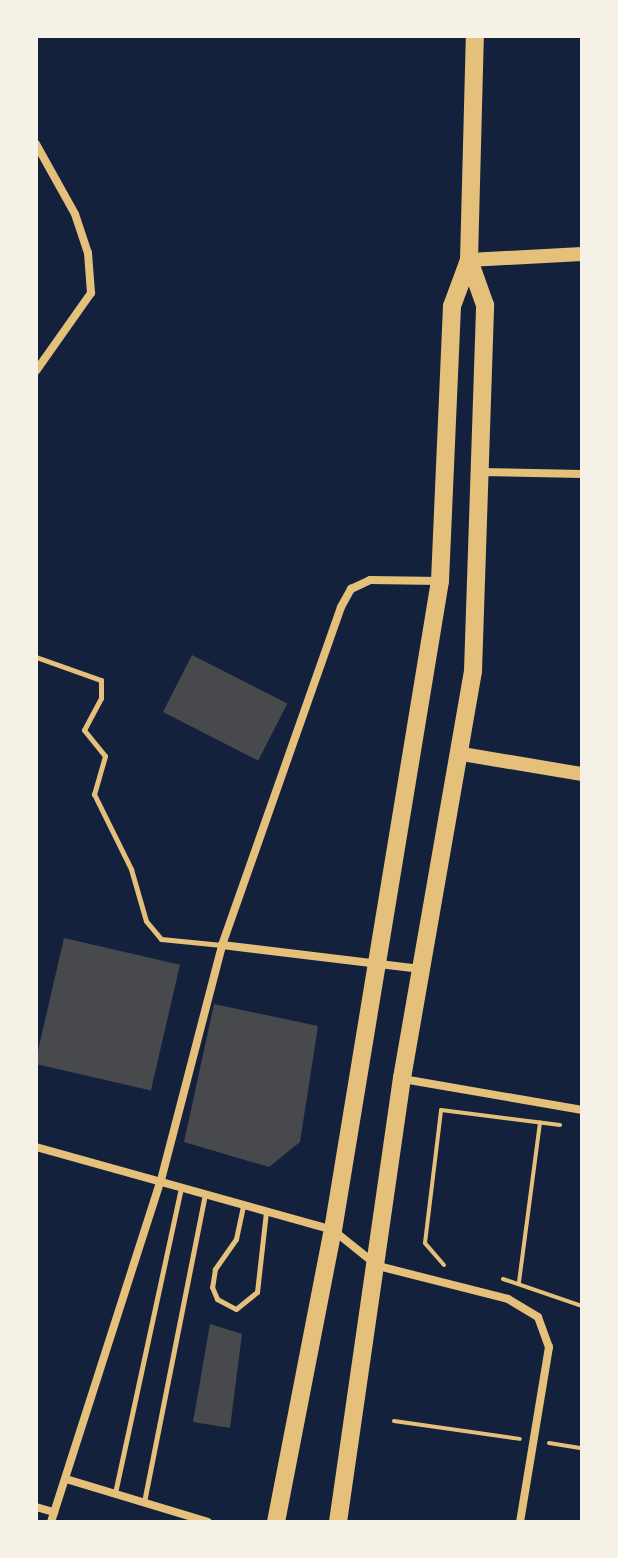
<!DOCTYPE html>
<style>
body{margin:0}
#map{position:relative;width:618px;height:1558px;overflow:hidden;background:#14213d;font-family:"Nunito Sans",sans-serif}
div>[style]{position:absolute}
.building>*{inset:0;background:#48494c;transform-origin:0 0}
.path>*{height:4px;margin:-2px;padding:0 2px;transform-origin:2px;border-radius:2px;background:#e5c07b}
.service>*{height:5px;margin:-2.5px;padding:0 2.5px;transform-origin:2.5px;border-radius:2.5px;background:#e5c07b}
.minor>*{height:8px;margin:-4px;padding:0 4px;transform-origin:4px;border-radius:4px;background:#e5c07b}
.tertiary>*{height:14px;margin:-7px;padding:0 7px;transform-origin:7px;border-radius:7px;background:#e5c07b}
.trunk>*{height:18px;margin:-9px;padding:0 9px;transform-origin:9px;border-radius:9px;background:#e5c07b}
span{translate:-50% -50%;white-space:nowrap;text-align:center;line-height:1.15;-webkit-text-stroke:6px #f6f1e7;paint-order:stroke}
.frame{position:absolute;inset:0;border:38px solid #f6f1e7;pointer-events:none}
</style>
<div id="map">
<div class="building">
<i style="left:192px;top:655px;width:107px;height:64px;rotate:27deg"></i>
<i style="left:64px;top:938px;width:119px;height:129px;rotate:13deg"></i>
<i style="clip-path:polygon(214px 1004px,318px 1026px,300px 1142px,269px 1167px,184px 1142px)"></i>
<i style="clip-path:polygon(210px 1324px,242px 1334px,230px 1428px,193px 1422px)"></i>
</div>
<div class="path">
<i style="left:444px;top:1265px;width:29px;rotate:-131deg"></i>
<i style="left:425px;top:1243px;width:134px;rotate:-83.1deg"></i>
<i style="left:441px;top:1110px;width:120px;rotate:7.2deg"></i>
<i style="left:503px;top:1279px;width:83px;rotate:18.9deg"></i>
<i style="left:519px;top:1282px;width:161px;rotate:-82.5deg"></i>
<i style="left:394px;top:1421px;width:127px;rotate:8.1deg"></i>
<i style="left:549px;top:1443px;width:33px;rotate:9deg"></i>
</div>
<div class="service">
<i style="left:36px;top:657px;width:69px;rotate:19.5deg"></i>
<i style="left:101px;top:680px;width:18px;rotate:90deg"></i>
<i style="left:101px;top:698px;width:36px;rotate:118deg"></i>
<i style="left:84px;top:730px;width:33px;rotate:51deg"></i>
<i style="left:105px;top:756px;width:40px;rotate:106deg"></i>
<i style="left:94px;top:794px;width:84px;rotate:63.7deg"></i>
<i style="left:131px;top:869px;width:54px;rotate:73.9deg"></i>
<i style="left:146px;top:921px;width:23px;rotate:50deg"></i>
<i style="left:161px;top:939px;width:61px;rotate:5.6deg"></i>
<i style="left:243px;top:1206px;width:34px;rotate:102deg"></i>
<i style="left:236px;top:1239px;width:37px;rotate:125deg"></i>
<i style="left:215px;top:1269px;width:18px;rotate:99deg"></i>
<i style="left:212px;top:1287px;width:13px;rotate:67deg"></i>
<i style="left:217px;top:1299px;width:21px;rotate:28deg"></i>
<i style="left:236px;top:1309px;width:27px;rotate:-39deg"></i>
<i style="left:257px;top:1292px;width:81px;rotate:-83.6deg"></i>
<i style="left:115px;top:1493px;width:312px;rotate:-77.8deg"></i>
<i style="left:144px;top:1502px;width:314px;rotate:-78.8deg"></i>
</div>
<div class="minor">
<i style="left:36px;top:144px;width:80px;rotate:60.9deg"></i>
<i style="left:75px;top:214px;width:41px;rotate:71.6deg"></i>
<i style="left:88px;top:253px;width:40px;rotate:85.7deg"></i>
<i style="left:91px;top:293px;width:95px;rotate:125.2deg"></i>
<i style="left:481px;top:472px;width:101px;rotate:1.1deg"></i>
<i style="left:222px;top:945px;width:198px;rotate:6.9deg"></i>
<i style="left:403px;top:1079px;width:182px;rotate:9.8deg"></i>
<i style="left:36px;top:1147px;width:308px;rotate:15.6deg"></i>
<i style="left:333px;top:1230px;width:58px;rotate:38.7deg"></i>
<i style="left:378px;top:1266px;width:134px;rotate:14.2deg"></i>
<i style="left:508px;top:1299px;width:35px;rotate:31deg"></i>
<i style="left:538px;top:1317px;width:32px;rotate:70deg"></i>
<i style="left:549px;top:1347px;width:177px;rotate:99.4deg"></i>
<i style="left:66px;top:1479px;width:148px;rotate:16.8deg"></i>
<i style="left:36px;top:1507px;width:19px;rotate:16deg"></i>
<i style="left:51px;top:1522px;width:359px;rotate:-72.2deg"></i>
<i style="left:161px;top:1180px;width:243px;rotate:-75.4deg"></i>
<i style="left:222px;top:945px;width:358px;rotate:-70.6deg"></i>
<i style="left:341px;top:607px;width:21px;rotate:-61deg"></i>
<i style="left:351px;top:589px;width:21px;rotate:-25deg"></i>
<i style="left:370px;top:580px;width:70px;rotate:0.8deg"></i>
</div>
<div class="tertiary">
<i style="left:469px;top:260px;width:113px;rotate:-3deg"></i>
<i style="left:462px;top:754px;width:122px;rotate:9.5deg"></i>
</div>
<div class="trunk">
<i style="left:276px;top:1522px;width:298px;rotate:-79deg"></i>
<i style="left:333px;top:1230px;width:658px;rotate:-80.64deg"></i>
<i style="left:440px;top:581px;width:275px;rotate:-87.5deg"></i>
<i style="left:452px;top:306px;width:49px;rotate:-69.7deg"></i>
<i style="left:469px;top:260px;width:224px;rotate:-88.5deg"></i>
<i style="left:338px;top:1522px;width:449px;rotate:-81.8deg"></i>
<i style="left:402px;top:1078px;width:413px;rotate:-80.1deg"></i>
<i style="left:473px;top:671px;width:366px;rotate:-88.1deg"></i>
<i style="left:485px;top:305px;width:48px;rotate:-109.6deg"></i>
</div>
<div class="frame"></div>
</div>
